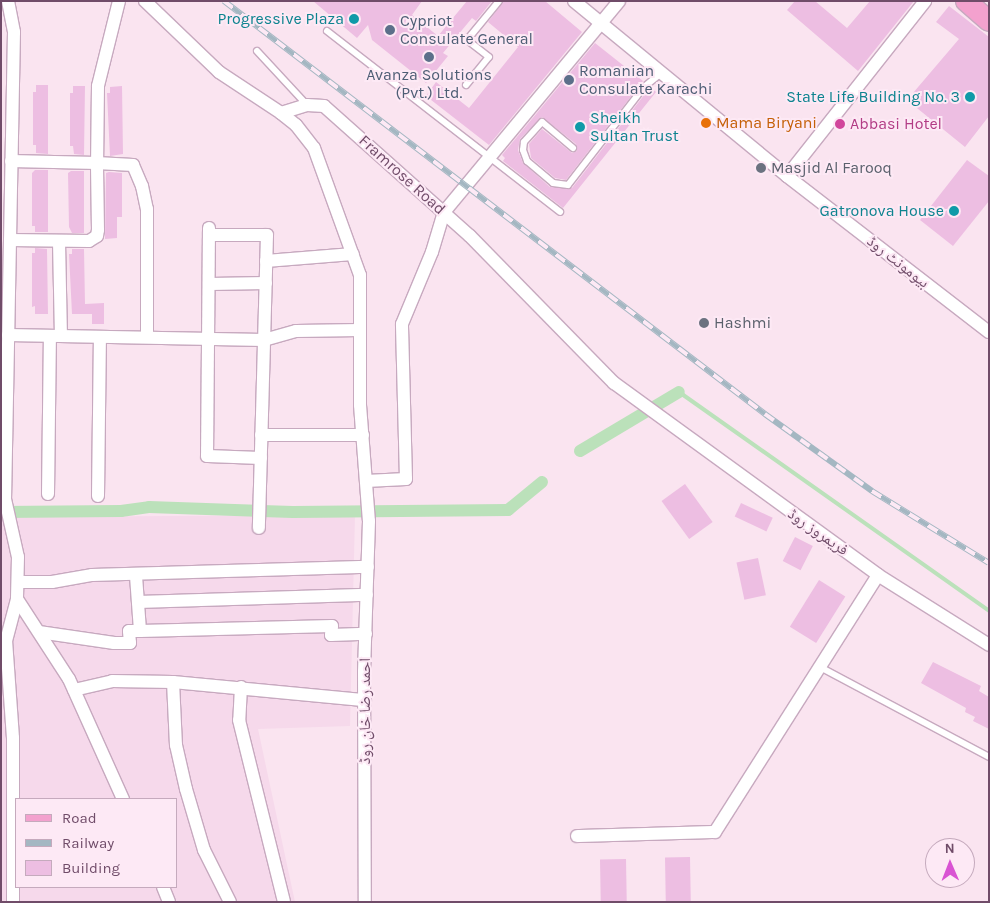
<!DOCTYPE html>
<meta charset="utf-8">
<style>
body{margin:0}
#map{position:relative;width:990px;height:903px;overflow:hidden;background:#fae4f0;font-family:Karla,"Noto Naskh Arabic",sans-serif}
div>[style]{position:absolute}
.residential>*{inset:0;background:#f6d9eb}
.stream>*{height:4px;margin:-2px;padding:0 2px;transform-origin:2px;border-radius:2px;background:#bbe1ba}
.canal>*{height:12px;margin:-6px;padding:0 6px;transform-origin:6px;border-radius:6px;background:#bbe1ba}
.building>*{inset:0;background:#edbee2;transform-origin:0 0}
.roads{filter:drop-shadow(1px 0 #c7a9bf) drop-shadow(-1px 0 #c7a9bf) drop-shadow(0 1px #c7a9bf) drop-shadow(0 -1px #c7a9bf)}
.service>*{height:6px;margin:-3px;padding:0 3px;transform-origin:3px;border-radius:3px;background:#fff}
.minor>*{height:12px;margin:-6px;padding:0 6px;transform-origin:6px;border-radius:6px;background:#fff}
.primary>*{height:20px;margin:-10px;padding:0 10px;transform-origin:10px;border-radius:10px;background:#f3a1ce}
.rail>*{height:5.5px;margin-top:-2.75px;transform-origin:0;background:repeating-linear-gradient(90deg,#fde9f5 0 11px,#a4b7c2 0 22px);box-sizing:border-box;border-block:1px solid #a4b7c2}
.dots>*{width:14px;height:14px;translate:-50% -50%;box-sizing:border-box;border:2px solid #fde9f5;border-radius:50%}
span{translate:-50% -50%;white-space:nowrap;text-align:center;line-height:1.15;-webkit-text-stroke:4px #fde9f5;paint-order:stroke}
.culture-label{font-size:16px;color:#0d838f}
.right{translate:-100% -50%;text-align:right}
.left{translate:0 -50%;text-align:left}
.service-label{font-size:16px;color:#4e5e75}
.food-label{font-size:16px;color:#c56008}
.hotel-label{font-size:16px;color:#b23c85}
.worship-label{font-size:16px;color:#5b616d}
.street-label{font-size:16px;color:#704c69}
.frame{position:absolute;inset:0;border:2px solid #704c69;pointer-events:none}
.legend{position:absolute;left:15px;top:798px;width:162px;height:90px;box-sizing:border-box;background:#fde9f5;border:1px solid #c5aabd;margin:0;padding:6px 9px;list-style:none;font-size:15px;color:#704c69}
.legend li{display:flex;align-items:center;gap:10px;height:25px}
.legend b{width:25px;border:1px solid #c5aabd}
.north{position:absolute;left:925px;top:838px;width:50px;height:50px;box-sizing:border-box;background:#fde9f5;border:1px solid #c5aabd;border-radius:50%;rotate:359deg;font-size:14px;font-weight:700;line-height:20px;text-align:center;color:#704c69}
.north::after{content:'';display:block;margin:auto;width:18px;height:22px;background:#d953d3;clip-path:polygon(50% 0,100% 100%,50% 72%,0 100%)}
</style>
<div id="map">
<div class="residential">
<i style="clip-path:polygon(evenodd,355px 515px,350px 726px,258px 729px,295px 902px,1px 902px,1px 517px,355px 515px,16px 799px,176px 799px,176px 887px,16px 887px,16px 799px)"></i>
</div>
<div class="stream">
<i style="left:679px;top:392px;width:380px;rotate:35.2deg"></i>
</div>
<div class="canal">
<i style="left:580px;top:451px;width:115px;rotate:-30.8deg"></i>
<i style="left:1px;top:512px;width:120px;rotate:-0.5deg"></i>
<i style="left:121px;top:511px;width:28px;rotate:-8deg"></i>
<i style="left:149px;top:507px;width:144px;rotate:2deg"></i>
<i style="left:293px;top:512px;width:215px;rotate:-0.5deg"></i>
<i style="left:508px;top:510px;width:44px;rotate:-39.5deg"></i>
</div>
<div class="building">
<i style="clip-path:polygon(313px 1px,422px 1px,412px 15px,438px 36px,467px 1px,492px 1px,476px 21px,472px 18px,443px 53px,448px 56px,426px 83px,372px 40px,368px 25px,357px 38px)"></i>
<i style="clip-path:polygon(504px 1px,545px 1px,582px 32px,489px 145px,426px 96px,436px 82px,469px 108px,518px 47px,488px 22px)"></i>
<i style="clip-path:polygon(795px 1px,815px 1px,847px 28px,870px 1px,914px 1px,858px 71px,787px 10px)"></i>
<i style="clip-path:polygon(949px 6px,989px 37px,989px 116px,965px 147px,907px 100px,959px 39px,936px 22px)"></i>
<i style="clip-path:polygon(595px 43px,643px 81px,566px 180px,555px 178px,531px 158px,529px 144px,542px 129px,572px 153px,577px 151px,576px 144px,542px 117px,520px 139px,518px 150px,523px 163px,550px 187px,572px 188px,648px 90px,651px 88px,656px 92px,563px 208px,503px 161px,505px 158px,502px 155px)"></i>
<i style="clip-path:polygon(36px 85px,48px 85px,48px 154px,36px 153px,36px 145px,33px 145px,33px 92px,36px 92px)"></i>
<i style="clip-path:polygon(73px 86px,85px 86px,84px 155px,74px 154px,73px 146px,70px 146px,70px 93px,73px 93px)"></i>
<i style="clip-path:polygon(122px 86px,123px 154px,110px 156px,107px 93px,110px 93px,110px 87px)"></i>
<i style="clip-path:polygon(967px 160px,989px 176px,989px 201px,953px 246px,920px 220px)"></i>
<i style="clip-path:polygon(35px 170px,48px 170px,48px 232px,35px 232px,35px 226px,32px 226px,32px 173px)"></i>
<i style="clip-path:polygon(71px 171px,84px 171px,84px 233px,72px 233px,69px 227px,68px 173px)"></i>
<i style="clip-path:polygon(109px 172px,122px 173px,122px 217px,117px 217px,117px 238px,105px 239px,106px 173px)"></i>
<i style="clip-path:polygon(35px 248px,47px 249px,48px 314px,35px 314px,35px 306px,32px 307px,32px 253px,35px 253px)"></i>
<i style="clip-path:polygon(72px 249px,84px 249px,85px 304px,104px 303px,104px 324px,92px 324px,92px 314px,72px 314px,69px 254px,72px 254px)"></i>
<i style="left:685px;top:484px;width:47px;height:29px;rotate:54deg"></i>
<i style="left:741px;top:503px;width:35px;height:15px;rotate:25deg"></i>
<i style="left:795px;top:537px;width:20px;height:27px;rotate:27deg"></i>
<i style="left:758px;top:558px;width:38px;height:22px;rotate:78deg"></i>
<i style="left:819px;top:580px;width:31px;height:55px;rotate:32deg"></i>
<i style="clip-path:polygon(933px 662px,981px 686px,979px 691px,989px 697px,989px 729px,973px 721px,975px 717px,965px 712px,966px 708px,921px 683px)"></i>
<i style="left:690px;top:857px;width:45px;height:25px;rotate:89deg"></i>
<i style="left:626px;top:859px;width:43px;height:26px;rotate:89deg"></i>
</div>
<div class="roads">
<div class="service">
<i style="left:327px;top:31px;width:295px;rotate:37.8deg"></i>
<i style="left:257px;top:51px;width:74px;rotate:47.2deg"></i>
<i style="left:466px;top:85px;width:36px;rotate:-51deg"></i>
<i style="left:489px;top:57px;width:28px;rotate:-142deg"></i>
<i style="left:467px;top:40px;width:50px;rotate:-50.6deg"></i>
<i style="left:573px;top:148px;width:40px;rotate:-140deg"></i>
<i style="left:542px;top:122px;width:27px;rotate:132deg"></i>
<i style="left:524px;top:142px;width:8px;rotate:97deg"></i>
<i style="left:523px;top:150px;width:12px;rotate:70deg"></i>
<i style="left:527px;top:161px;width:34px;rotate:40deg"></i>
<i style="left:553px;top:183px;width:15px;rotate:8deg"></i>
<i style="left:568px;top:185px;width:124px;rotate:-52.2deg"></i>
<i style="left:644px;top:87px;width:22px;rotate:-39deg"></i>
<i style="left:820px;top:667px;width:191px;rotate:28deg"></i>
</div>
<div class="minor">
<i style="left:8px;top:1px;width:32px;rotate:79deg"></i>
<i style="left:14px;top:32px;width:467px;rotate:91.1deg"></i>
<i style="left:5px;top:499px;width:59px;rotate:77.4deg"></i>
<i style="left:18px;top:557px;width:42px;rotate:91.4deg"></i>
<i style="left:17px;top:599px;width:95px;rotate:57deg"></i>
<i style="left:69px;top:679px;width:132px;rotate:65.8deg"></i>
<i style="left:119px;top:1px;width:88px;rotate:103.9deg"></i>
<i style="left:98px;top:86px;width:77px;rotate:90.7deg"></i>
<i style="left:97px;top:163px;width:36px;rotate:3deg"></i>
<i style="left:133px;top:165px;width:23px;rotate:67deg"></i>
<i style="left:142px;top:186px;width:24px;rotate:78deg"></i>
<i style="left:147px;top:209px;width:128px;rotate:90deg"></i>
<i style="left:145px;top:1px;width:103px;rotate:43.8deg"></i>
<i style="left:219px;top:72px;width:74px;rotate:33.5deg"></i>
<i style="left:281px;top:113px;width:27px;rotate:-17deg"></i>
<i style="left:307px;top:105px;width:17px;rotate:3deg"></i>
<i style="left:324px;top:106px;width:195px;rotate:41.7deg"></i>
<i style="left:470px;top:236px;width:206px;rotate:45.6deg"></i>
<i style="left:614px;top:383px;width:326px;rotate:36deg"></i>
<i style="left:878px;top:575px;width:131px;rotate:32.2deg"></i>
<i style="left:574px;top:1px;width:276px;rotate:39.4deg"></i>
<i style="left:787px;top:176px;width:255px;rotate:37.7deg"></i>
<i style="left:281px;top:113px;width:19px;rotate:39deg"></i>
<i style="left:296px;top:125px;width:29px;rotate:52deg"></i>
<i style="left:314px;top:148px;width:135px;rotate:70.1deg"></i>
<i style="left:360px;top:275px;width:130px;rotate:90deg"></i>
<i style="left:360px;top:405px;width:116px;rotate:85.6deg"></i>
<i style="left:369px;top:521px;width:151px;rotate:91.9deg"></i>
<i style="left:364px;top:672px;width:230px;rotate:89.8deg"></i>
<i style="left:787px;top:176px;width:223px;rotate:-51.7deg"></i>
<i style="left:209px;top:228px;width:228px;rotate:90.5deg"></i>
<i style="left:207px;top:456px;width:54px;rotate:2.1deg"></i>
<i style="left:209px;top:235px;width:58px"></i>
<i style="left:267px;top:235px;width:293px;rotate:91.6deg"></i>
<i style="left:10px;top:240px;width:79px;rotate:0.7deg"></i>
<i style="left:89px;top:241px;width:9px;rotate:-32deg"></i>
<i style="left:97px;top:236px;width:6px;rotate:-81deg"></i>
<i style="left:98px;top:230px;width:67px;rotate:-90.9deg"></i>
<i style="left:97px;top:163px;width:86px;rotate:-178.7deg"></i>
<i style="left:59px;top:242px;width:93px;rotate:88.8deg"></i>
<i style="left:266px;top:261px;width:87px;rotate:-4.6deg"></i>
<i style="left:210px;top:284px;width:56px;rotate:-1deg"></i>
<i style="left:8px;top:335px;width:256px;rotate:1.1deg"></i>
<i style="left:264px;top:340px;width:33px;rotate:-16deg"></i>
<i style="left:296px;top:331px;width:64px;rotate:-0.9deg"></i>
<i style="left:261px;top:435px;width:102px"></i>
<i style="left:366px;top:481px;width:40px;rotate:-2.9deg"></i>
<i style="left:406px;top:479px;width:155px;rotate:-91.5deg"></i>
<i style="left:402px;top:324px;width:78px;rotate:-67.4deg"></i>
<i style="left:432px;top:252px;width:42px;rotate:-73.3deg"></i>
<i style="left:444px;top:212px;width:274px;rotate:-50.3deg"></i>
<i style="left:48px;top:494px;width:158px;rotate:-89.3deg"></i>
<i style="left:98px;top:496px;width:159px;rotate:-89.3deg"></i>
<i style="left:136px;top:576px;width:55px;rotate:85.8deg"></i>
<i style="left:18px;top:582px;width:34px"></i>
<i style="left:52px;top:582px;width:41px;rotate:-9.9deg"></i>
<i style="left:92px;top:575px;width:276px;rotate:-1.7deg"></i>
<i style="left:138px;top:602px;width:229px;rotate:-1.8deg"></i>
<i style="left:39px;top:632px;width:76px;rotate:8.3deg"></i>
<i style="left:114px;top:643px;width:16px"></i>
<i style="left:130px;top:643px;width:12px;rotate:-95deg"></i>
<i style="left:129px;top:631px;width:11px"></i>
<i style="left:140px;top:631px;width:192px;rotate:-1.5deg"></i>
<i style="left:332px;top:626px;width:9px;rotate:96deg"></i>
<i style="left:331px;top:635px;width:35px;rotate:-2deg"></i>
<i style="left:173px;top:682px;width:63px;rotate:87.3deg"></i>
<i style="left:176px;top:745px;width:45px;rotate:77.2deg"></i>
<i style="left:186px;top:789px;width:64px;rotate:73.6deg"></i>
<i style="left:204px;top:850px;width:58px;rotate:63.4deg"></i>
<i style="left:241px;top:687px;width:33px;rotate:93deg"></i>
<i style="left:239px;top:720px;width:187px;rotate:76.1deg"></i>
<i style="left:74px;top:690px;width:39px;rotate:-13deg"></i>
<i style="left:112px;top:681px;width:61px;rotate:0.9deg"></i>
<i style="left:173px;top:682px;width:193px;rotate:5.4deg"></i>
<i style="left:577px;top:836px;width:138px;rotate:-1.7deg"></i>
<i style="left:715px;top:832px;width:304px;rotate:-57.6deg"></i>
<i style="left:163px;top:887px;width:16px;rotate:68deg"></i>
<i style="left:13px;top:902px;width:164px;rotate:-90deg"></i>
<i style="left:13px;top:738px;width:97px;rotate:-94.1deg"></i>
<i style="left:6px;top:641px;width:43px;rotate:-75.3deg"></i>
</div>
<div class="primary">
<i style="left:966px;top:1px;width:30px;rotate:41deg"></i>
</div>
</div>
<div class="rail">
<i style="left:224px;top:1px;width:681px;rotate:37.36deg"></i>
<i style="left:765px;top:414px;width:132px;rotate:35.7deg"></i>
<i style="left:872px;top:491px;width:137px;rotate:31.6deg"></i>
</div>
<div class="dots">
<i style="left:354px;top:19px;background:#0f9aa8"></i>
<i style="left:390px;top:30px;background:#5c6f8a"></i>
<i style="left:429px;top:57px;background:#5c6f8a"></i>
<i style="left:569px;top:80px;background:#5c6f8a"></i>
<i style="left:970px;top:97px;background:#0f9aa8"></i>
<i style="left:706px;top:123px;background:#e8710a"></i>
<i style="left:840px;top:124px;background:#d1479c"></i>
<i style="left:580px;top:127px;background:#0f9aa8"></i>
<i style="left:761px;top:168px;background:#6b7280"></i>
<i style="left:954px;top:211px;background:#0f9aa8"></i>
<i style="left:704px;top:323px;background:#6b7280"></i>
</div>
<div class="culture-label">
<span class="right" style="left:344px;top:19px">Progressive Plaza</span>
<span class="right" style="left:960px;top:97px">State Life Building No. 3</span>
<span class="left" style="left:590px;top:127px">Sheikh<br>Sultan Trust</span>
<span class="right" style="left:944px;top:211px">Gatronova House</span>
</div>
<div class="service-label">
<span class="left" style="left:400px;top:30px">Cypriot<br>Consulate General</span>
<span class="left" style="left:579px;top:80px">Romanian<br>Consulate Karachi</span>
<span style="left:429px;top:84px">Avanza Solutions<br>(Pvt.) Ltd.</span>
</div>
<div class="food-label">
<span class="left" style="left:716px;top:123px">Mama Biryani</span>
</div>
<div class="hotel-label">
<span class="left" style="left:850px;top:124px">Abbasi Hotel</span>
</div>
<div class="worship-label">
<span class="left" style="left:771px;top:168px">Masjid Al Farooq</span>
<span class="left" style="left:714px;top:323px">Hashmi</span>
</div>
<div class="street-label">
<span style="left:402px;top:175px;rotate:42deg">Framrose Road</span>
<span style="left:898px;top:262px;rotate:38deg">بیومونٹ روڈ</span>
<span style="left:818px;top:532px;rotate:35deg">فریمروز روڈ</span>
<span style="left:365px;top:711px;rotate:-90deg">احمد رضا خان روڈ</span>
</div>
<div class="frame"></div>
<ul class="legend">
<li><b style="height:6px;background:#f3a1ce"></b>Road</li>
<li><b style="height:6px;background:#a4b7c2"></b>Railway</li>
<li><b style="height:14px;background:#edbee2"></b>Building</li>
</ul>
<div class="north">N</div>
</div>
